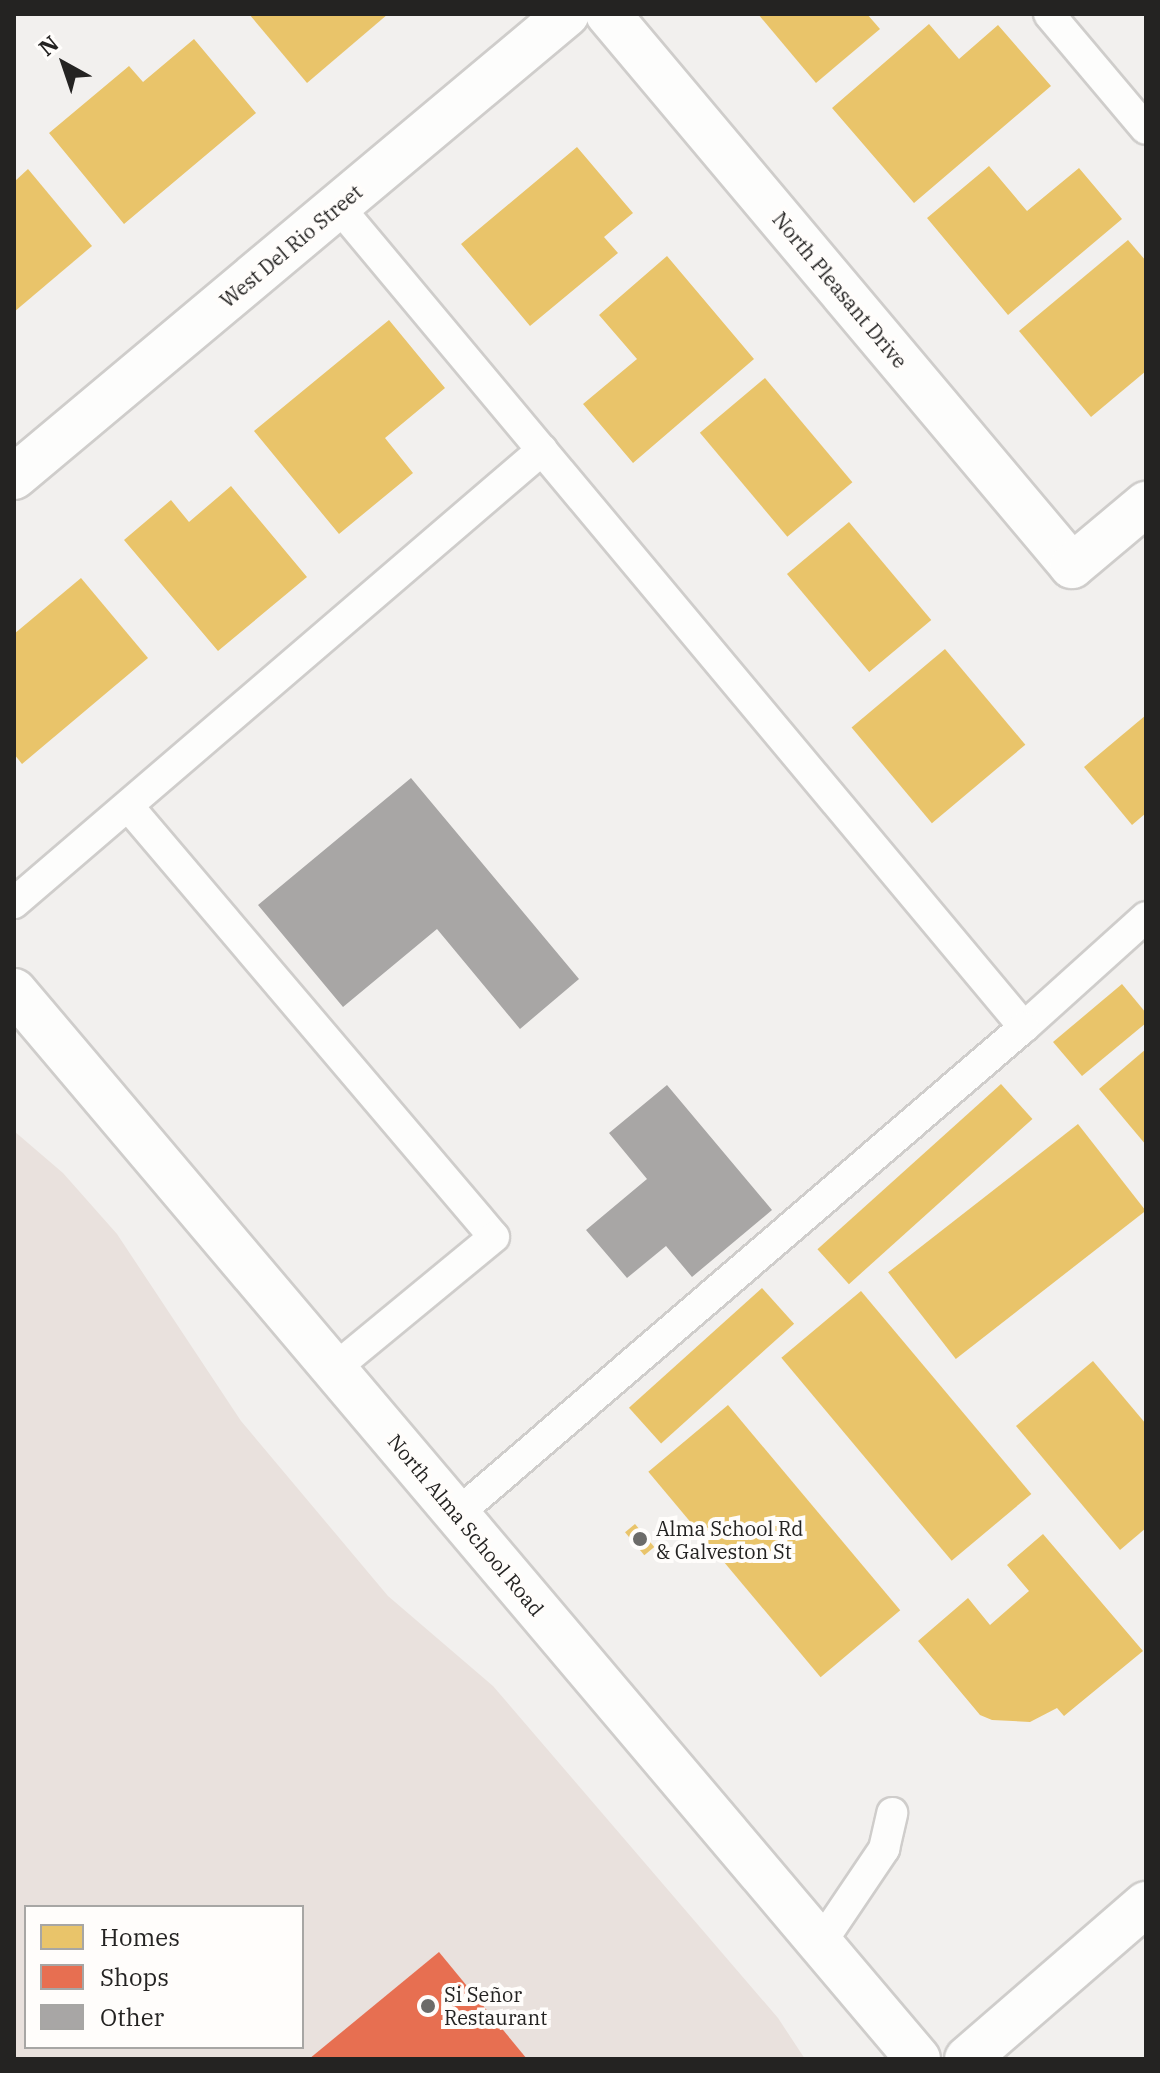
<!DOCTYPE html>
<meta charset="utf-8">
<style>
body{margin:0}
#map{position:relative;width:1160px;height:2073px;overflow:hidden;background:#f2f0ee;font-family:"IBM Plex Serif",serif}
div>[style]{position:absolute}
.built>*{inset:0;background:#e9e1dd}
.homes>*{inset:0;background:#e9c46a;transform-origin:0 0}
.shops>*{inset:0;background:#e76f51}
.building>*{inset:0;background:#a8a6a5}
.roads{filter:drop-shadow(2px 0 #cfcdcb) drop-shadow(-2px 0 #cfcdcb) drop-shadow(0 2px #cfcdcb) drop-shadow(0 -2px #cfcdcb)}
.lane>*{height:30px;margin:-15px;padding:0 15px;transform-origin:15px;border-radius:15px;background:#fdfdfc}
.street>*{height:44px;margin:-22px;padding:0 22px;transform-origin:22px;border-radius:22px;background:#fdfdfc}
.secondary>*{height:44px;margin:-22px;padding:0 22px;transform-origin:22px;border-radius:22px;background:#fdfdfc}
.dots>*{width:22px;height:22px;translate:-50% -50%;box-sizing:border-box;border:4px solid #fffdfb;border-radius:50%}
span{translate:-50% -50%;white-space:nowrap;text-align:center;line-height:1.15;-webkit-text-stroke:8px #fffdfb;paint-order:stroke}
.street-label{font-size:20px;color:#242322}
.poi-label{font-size:20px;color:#242322}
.left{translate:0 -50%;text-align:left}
.frame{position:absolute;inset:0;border:16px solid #242322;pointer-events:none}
.legend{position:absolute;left:24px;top:1905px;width:280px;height:144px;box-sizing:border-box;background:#fffdfb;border:2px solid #a7a6a4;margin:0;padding:10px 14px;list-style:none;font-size:24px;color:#242322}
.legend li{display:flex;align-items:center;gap:16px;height:40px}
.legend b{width:40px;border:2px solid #a7a6a4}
.north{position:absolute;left:24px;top:24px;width:80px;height:80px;-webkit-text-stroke:6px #fffdfb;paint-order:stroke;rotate:320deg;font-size:22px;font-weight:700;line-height:32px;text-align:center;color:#242322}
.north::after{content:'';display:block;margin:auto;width:28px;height:36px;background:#242322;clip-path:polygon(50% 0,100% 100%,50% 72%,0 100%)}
</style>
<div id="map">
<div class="built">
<i style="clip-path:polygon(evenodd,14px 1131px,63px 1173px,117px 1234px,241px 1421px,388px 1596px,493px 1686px,778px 2018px,805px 2059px,14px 2059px,14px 1131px,26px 1907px,302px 1907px,302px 2047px,26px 2047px,26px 1907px)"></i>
</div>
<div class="homes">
<i style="clip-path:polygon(249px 14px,388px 14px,307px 83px)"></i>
<i style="clip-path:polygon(758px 14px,867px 14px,880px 29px,816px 83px)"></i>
<i style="clip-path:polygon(929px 24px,959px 59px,998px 25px,1051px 86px,914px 203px,832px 108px)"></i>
<i style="clip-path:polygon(194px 39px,256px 113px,124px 224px,49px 133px,129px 66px,143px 82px)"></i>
<i style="clip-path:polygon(577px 147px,633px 213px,604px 237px,618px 253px,530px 326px,461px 244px)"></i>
<i style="clip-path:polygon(989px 166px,1027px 211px,1079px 168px,1122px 219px,1008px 315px,927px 218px)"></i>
<i style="clip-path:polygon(28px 169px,92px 246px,14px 312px,14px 182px)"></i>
<i style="clip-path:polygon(1128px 240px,1146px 261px,1146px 371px,1091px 417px,1019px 331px)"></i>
<i style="clip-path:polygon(667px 256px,754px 359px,633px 463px,583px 404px,637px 359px,599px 315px)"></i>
<i style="clip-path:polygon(389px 320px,445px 388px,385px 438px,413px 473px,339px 534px,254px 431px)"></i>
<i style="left:765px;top:378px;width:136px;height:85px;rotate:50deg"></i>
<i style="clip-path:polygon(231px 486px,307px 577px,218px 651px,124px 540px,171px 500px,189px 522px)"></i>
<i style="left:849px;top:522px;width:128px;height:81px;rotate:50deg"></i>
<i style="clip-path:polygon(81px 578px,148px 658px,22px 764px,14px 754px,14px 634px)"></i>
<i style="left:945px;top:649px;width:125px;height:122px;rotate:50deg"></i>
<i style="clip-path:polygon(1146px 715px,1146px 813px,1132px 825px,1084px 767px)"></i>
<i style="clip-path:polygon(1122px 984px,1146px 1013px,1146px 1023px,1082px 1076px,1053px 1042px)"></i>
<i style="clip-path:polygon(1146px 1049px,1146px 1145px,1099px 1089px)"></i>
<i style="left:1001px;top:1084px;width:47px;height:247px;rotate:48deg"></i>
<i style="left:1078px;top:1124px;width:110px;height:241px;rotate:52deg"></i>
<i style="left:762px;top:1288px;width:48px;height:179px;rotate:48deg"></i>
<i style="left:861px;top:1291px;width:265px;height:104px;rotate:50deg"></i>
<i style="clip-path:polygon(1093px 1361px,1146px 1424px,1146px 1528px,1120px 1550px,1016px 1426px)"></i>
<i style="left:728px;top:1405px;width:268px;height:104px;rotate:50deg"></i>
<i style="left:635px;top:1524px;width:30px;height:13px;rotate:50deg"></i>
<i style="clip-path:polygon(1043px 1534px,1143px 1651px,1064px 1716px,1057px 1708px,1030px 1722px,992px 1720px,980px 1715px,918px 1641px,968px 1598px,990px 1625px,1029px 1591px,1007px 1565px)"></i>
</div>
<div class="shops">
<i style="clip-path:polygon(439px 1952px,527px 2059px,309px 2059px)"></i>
</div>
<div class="building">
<i style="clip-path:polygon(411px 778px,579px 979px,520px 1029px,437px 929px,343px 1007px,258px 905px)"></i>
<i style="clip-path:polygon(667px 1085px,772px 1210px,692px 1277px,666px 1246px,627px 1278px,586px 1230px,647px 1179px,609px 1133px)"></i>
</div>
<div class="roads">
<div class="lane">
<i style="left:1049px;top:14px;width:150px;rotate:49.9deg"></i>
<i style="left:338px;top:206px;width:1070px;rotate:50.12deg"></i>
<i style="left:1024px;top:1027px;width:164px;rotate:-42deg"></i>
<i style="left:128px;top:806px;width:565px;rotate:49.66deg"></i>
<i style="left:494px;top:1237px;width:207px;rotate:140.5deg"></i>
<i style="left:14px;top:903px;width:696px;rotate:-40.63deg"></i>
<i style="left:457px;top:1514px;width:747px;rotate:-40.66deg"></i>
<i style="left:820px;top:1944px;width:115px;rotate:-56deg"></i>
<i style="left:884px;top:1849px;width:37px;rotate:-77deg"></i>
</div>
<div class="street">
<i style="left:608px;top:14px;width:721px;rotate:49.95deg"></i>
<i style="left:1072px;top:566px;width:97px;rotate:-40deg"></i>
<i style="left:14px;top:477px;width:721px;rotate:-39.94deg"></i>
</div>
<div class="secondary">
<i style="left:14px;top:991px;width:1399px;rotate:49.75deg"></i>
<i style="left:967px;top:2059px;width:237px;rotate:-40.9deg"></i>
</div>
</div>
<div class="dots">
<i style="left:640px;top:1539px;background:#6c6b69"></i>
<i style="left:428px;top:2006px;background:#6c6b69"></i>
</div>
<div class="street-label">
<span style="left:291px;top:246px;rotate:-40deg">West Del Rio Street</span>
<span style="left:840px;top:290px;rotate:50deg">North Pleasant Drive</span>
<span style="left:466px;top:1525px;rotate:50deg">North Alma School Road</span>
</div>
<div class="poi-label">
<span class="left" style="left:656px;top:1540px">Alma School Rd<br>&amp; Galveston St</span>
<span class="left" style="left:444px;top:2006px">Si Señor<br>Restaurant</span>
</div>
<div class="frame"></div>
<ul class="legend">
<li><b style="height:22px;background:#e9c46a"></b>Homes</li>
<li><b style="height:22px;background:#e76f51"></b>Shops</li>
<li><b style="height:22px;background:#a8a6a5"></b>Other</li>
</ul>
<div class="north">N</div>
</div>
